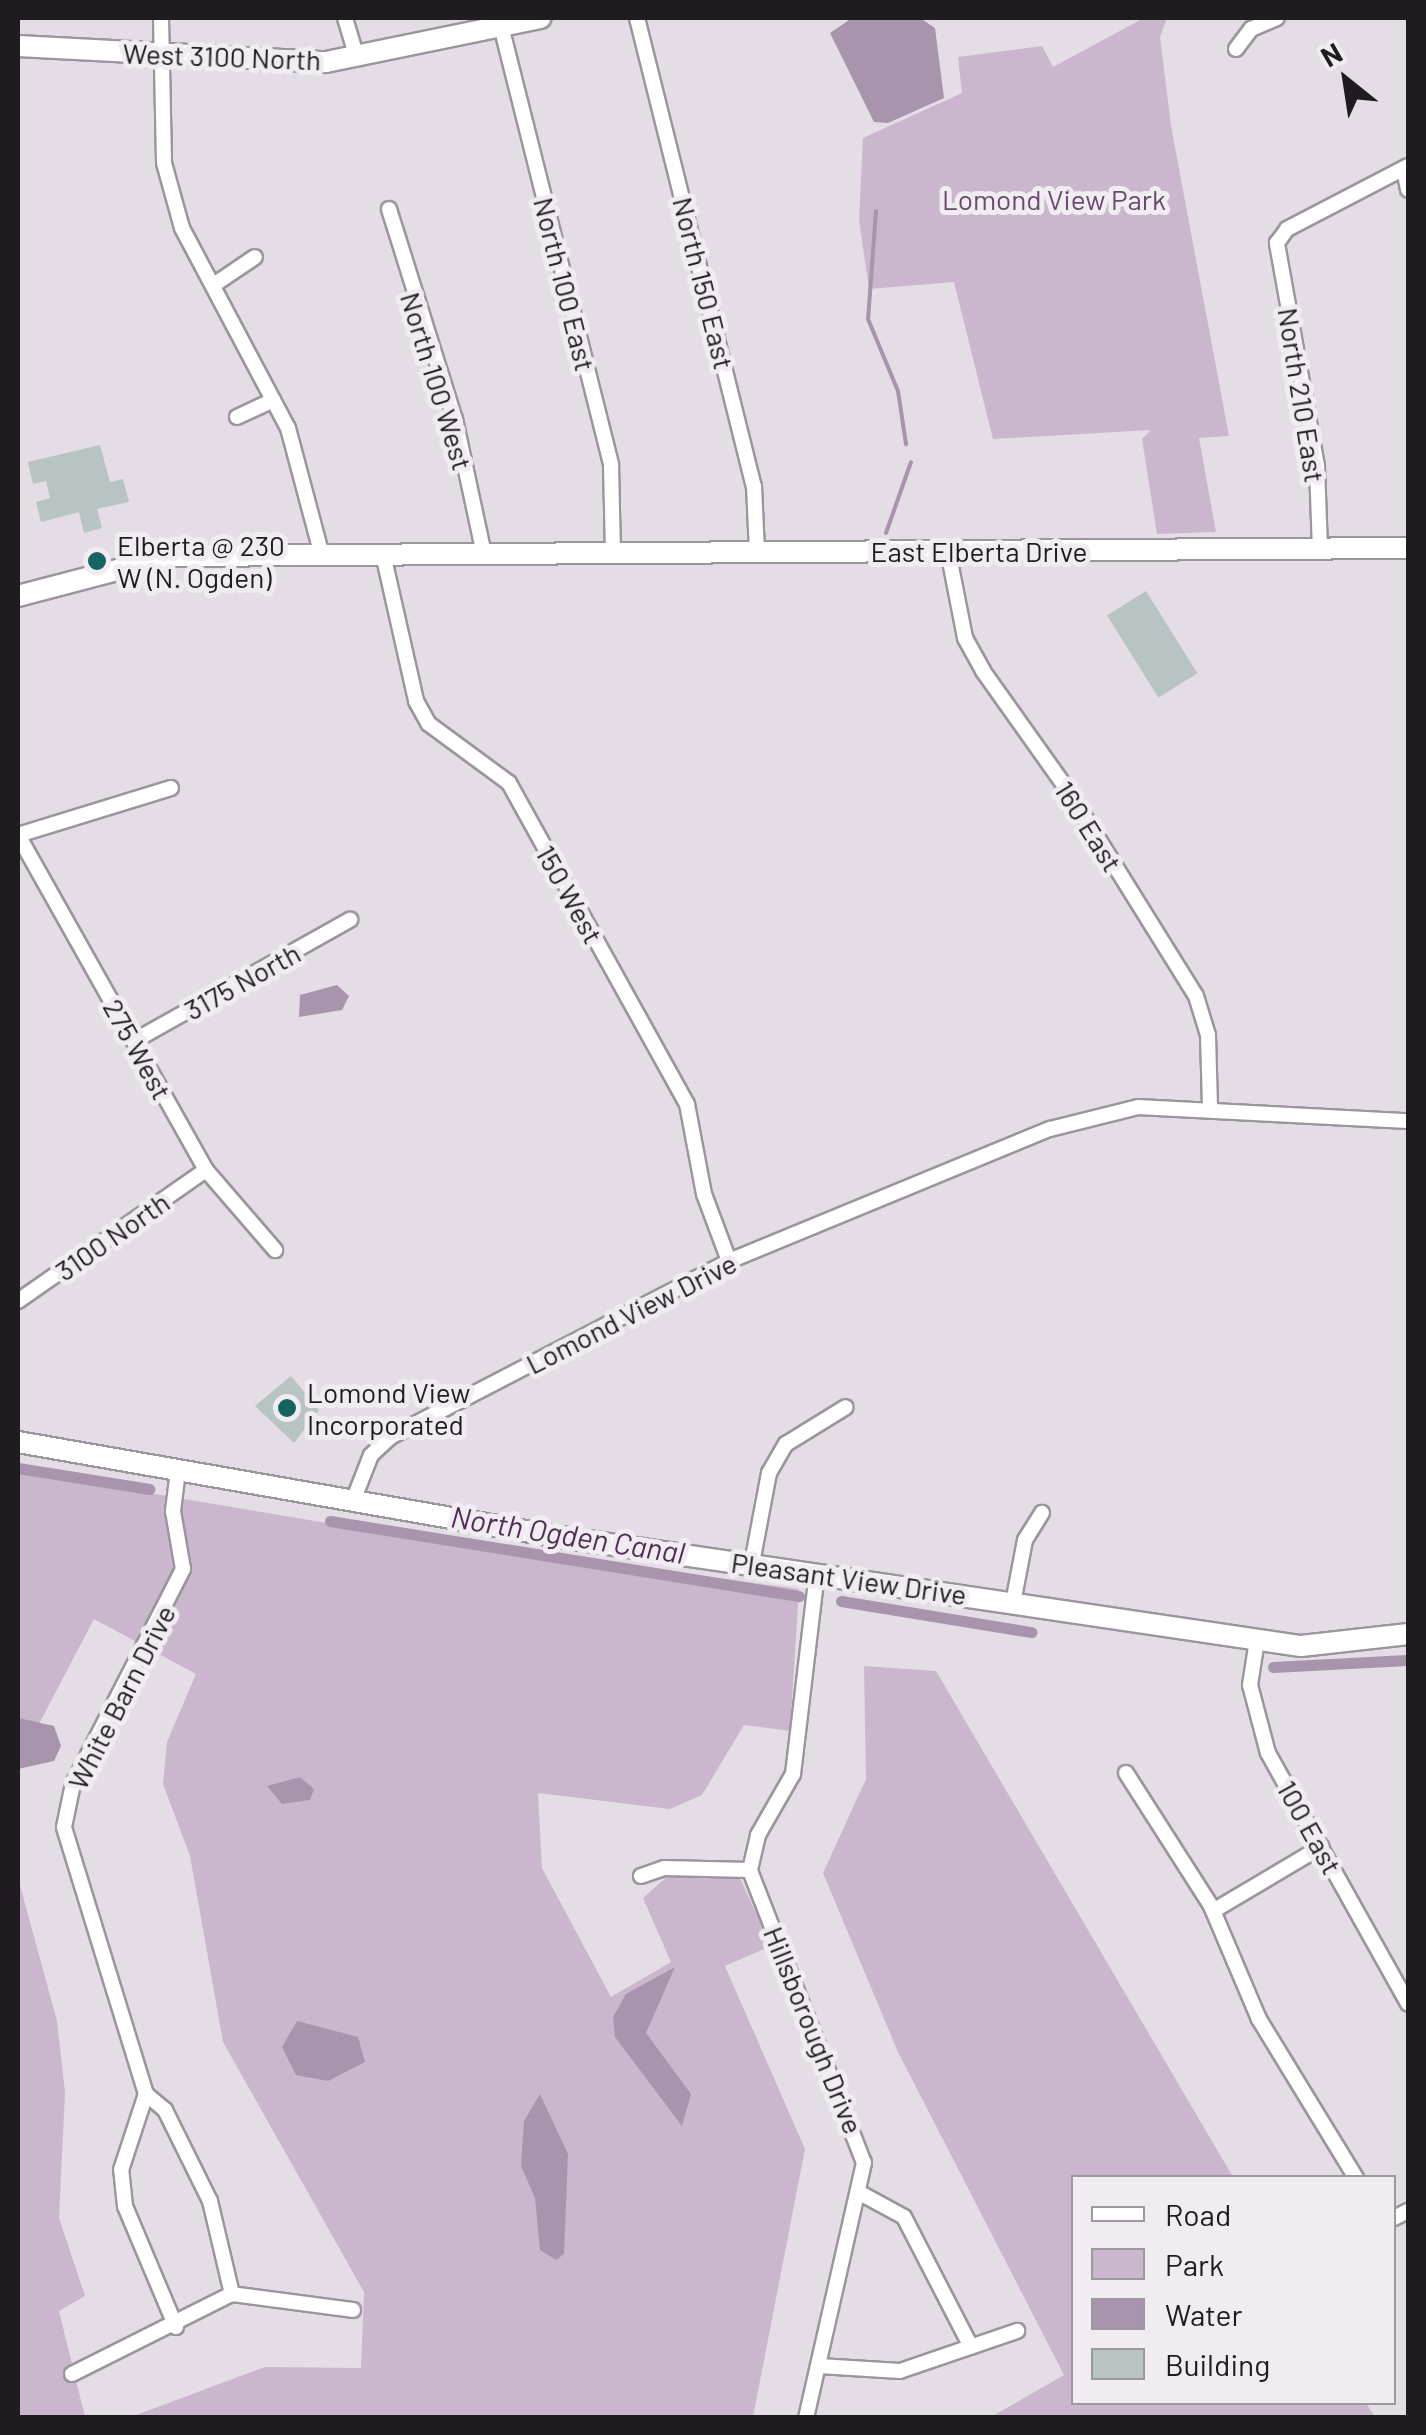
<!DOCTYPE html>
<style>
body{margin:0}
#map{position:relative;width:1426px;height:2435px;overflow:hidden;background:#e4dde5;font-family:Barlow,sans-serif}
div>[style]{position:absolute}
.green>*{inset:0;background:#cab7cd}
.water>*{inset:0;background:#a894ac}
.stream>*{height:4px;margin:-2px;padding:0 2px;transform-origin:2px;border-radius:2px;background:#a894ac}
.canal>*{height:11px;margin:-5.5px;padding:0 5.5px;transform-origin:5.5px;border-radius:5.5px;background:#a894ac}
.building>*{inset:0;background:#b8c3c3;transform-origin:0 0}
.roads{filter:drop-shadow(2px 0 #9b959c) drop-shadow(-2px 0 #9b959c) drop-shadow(0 2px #9b959c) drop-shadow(0 -2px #9b959c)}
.street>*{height:14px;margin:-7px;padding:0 7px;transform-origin:7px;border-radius:7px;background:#fff}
.secondary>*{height:20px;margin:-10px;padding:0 10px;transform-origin:10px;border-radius:10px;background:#fff}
.dots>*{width:28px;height:28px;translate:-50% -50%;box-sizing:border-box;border:5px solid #f1ebf2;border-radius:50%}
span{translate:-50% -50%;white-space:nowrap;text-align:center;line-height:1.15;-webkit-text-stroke:10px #f1ebf2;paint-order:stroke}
.street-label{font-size:28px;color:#1f1c1f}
.park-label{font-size:28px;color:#69496e}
.poi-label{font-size:28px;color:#1f1c1f}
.left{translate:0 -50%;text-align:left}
.water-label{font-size:30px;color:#4f3055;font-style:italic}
.frame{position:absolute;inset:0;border:20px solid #1f1c1f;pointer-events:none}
.legend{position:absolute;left:1071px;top:2175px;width:325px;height:230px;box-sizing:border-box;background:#f1ebf2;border:2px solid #9d989e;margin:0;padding:12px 18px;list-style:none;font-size:30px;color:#1f1c1f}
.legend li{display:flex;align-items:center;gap:20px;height:50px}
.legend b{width:50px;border:2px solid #9d989e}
.north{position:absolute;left:1296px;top:30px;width:100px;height:100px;-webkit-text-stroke:8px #f1ebf2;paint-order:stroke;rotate:330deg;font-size:28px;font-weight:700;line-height:40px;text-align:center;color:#1f1c1f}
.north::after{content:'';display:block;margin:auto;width:35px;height:45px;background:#1f1c1f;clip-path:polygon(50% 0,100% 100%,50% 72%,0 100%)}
</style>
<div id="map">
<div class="green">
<i style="clip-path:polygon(1144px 18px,1167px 18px,1160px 37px,1171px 126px,1229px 436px,1199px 438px,1216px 532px,1157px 534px,1142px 439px,1151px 430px,993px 439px,954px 282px,869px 289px,859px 220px,863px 138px,962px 93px,958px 57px,1042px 46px,1053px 67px)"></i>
<i style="clip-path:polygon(18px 1471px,374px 1531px,799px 1589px,790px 1731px,744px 1725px,702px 1795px,670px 1809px,538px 1793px,542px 1868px,611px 1997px,671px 1962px,643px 1898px,669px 1875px,740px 1878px,771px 1946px,725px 1966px,805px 2149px,753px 2417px,131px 2417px,265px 2367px,361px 2368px,364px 2292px,223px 2042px,190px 1856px,163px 1784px,167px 1742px,196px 1674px,94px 1619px,18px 1764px)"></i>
<i style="clip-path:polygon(864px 1666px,936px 1671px,1233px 2177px,1074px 2178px,1074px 2402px,1366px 2403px,1375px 2417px,991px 2417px,1064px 2375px,898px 2052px,823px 1873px,866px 1779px)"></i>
<i style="clip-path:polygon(18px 1878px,57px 2021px,65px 2092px,59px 2218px,85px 2296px,59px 2311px,85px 2417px,18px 2417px)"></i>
</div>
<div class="water">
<i style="clip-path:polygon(849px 20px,923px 20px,935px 28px,944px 98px,888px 123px,874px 122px,830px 33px)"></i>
<i style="clip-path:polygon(337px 985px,349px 996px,342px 1010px,299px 1017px,300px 995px)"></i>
<i style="clip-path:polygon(18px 1718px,54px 1726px,61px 1746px,54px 1761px,18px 1769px)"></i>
<i style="clip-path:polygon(300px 1777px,314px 1789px,310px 1800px,282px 1804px,267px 1786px)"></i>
<i style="clip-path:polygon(675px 1967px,646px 2033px,691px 2094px,682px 2126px,615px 2037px,613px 2017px,626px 1994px)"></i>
<i style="clip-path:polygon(297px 2021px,358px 2037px,365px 2062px,328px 2081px,296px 2075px,282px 2047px)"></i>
<i style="clip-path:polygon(540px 2094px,568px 2154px,564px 2254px,556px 2260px,540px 2250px,535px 2198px,521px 2166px,524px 2121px)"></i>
</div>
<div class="stream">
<i style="left:876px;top:211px;width:108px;rotate:94.2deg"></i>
<i style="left:868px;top:319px;width:78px;rotate:67.4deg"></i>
<i style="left:898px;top:391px;width:54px;rotate:81.4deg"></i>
<i style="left:886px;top:533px;width:75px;rotate:-70.6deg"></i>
</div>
<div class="canal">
<i style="left:18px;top:1468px;width:133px;rotate:9.1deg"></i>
<i style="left:330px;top:1521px;width:475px;rotate:9.1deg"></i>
<i style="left:841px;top:1601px;width:193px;rotate:9.3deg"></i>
<i style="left:1273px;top:1667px;width:134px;rotate:-3deg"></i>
</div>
<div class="building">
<i style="clip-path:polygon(100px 445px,110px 482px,123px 479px,129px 502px,97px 509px,102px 528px,84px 533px,79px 512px,41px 522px,36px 502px,50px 498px,46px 481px,33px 484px,28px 462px)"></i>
<i style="left:1146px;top:591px;width:97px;height:46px;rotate:58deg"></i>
<i style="clip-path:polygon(291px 1376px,319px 1410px,294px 1443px,255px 1406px)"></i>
</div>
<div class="roads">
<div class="street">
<i style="left:161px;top:18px;width:145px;rotate:88.8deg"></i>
<i style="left:164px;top:163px;width:67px;rotate:74.5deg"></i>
<i style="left:182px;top:228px;width:226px;rotate:62.1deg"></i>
<i style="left:288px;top:428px;width:132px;rotate:75.1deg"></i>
<i style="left:345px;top:18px;width:42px;rotate:73.3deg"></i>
<i style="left:637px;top:18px;width:482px;rotate:76deg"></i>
<i style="left:754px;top:486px;width:65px;rotate:87.4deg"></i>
<i style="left:500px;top:22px;width:457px;rotate:75.9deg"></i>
<i style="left:611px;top:465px;width:87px;rotate:88.7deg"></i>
<i style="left:1236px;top:49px;width:25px;rotate:-53deg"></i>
<i style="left:1251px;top:29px;width:28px;rotate:-23deg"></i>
<i style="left:1404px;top:169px;width:21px;rotate:79deg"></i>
<i style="left:389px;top:209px;width:220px;rotate:72.6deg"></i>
<i style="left:455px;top:419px;width:138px;rotate:77.9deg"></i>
<i style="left:215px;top:284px;width:48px;rotate:-34deg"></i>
<i style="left:237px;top:417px;width:40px;rotate:-25deg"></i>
<i style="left:1320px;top:549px;width:83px;rotate:-92.1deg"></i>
<i style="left:1317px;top:466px;width:227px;rotate:-100.2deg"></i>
<i style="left:1277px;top:243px;width:17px;rotate:-54deg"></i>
<i style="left:1287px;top:229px;width:136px;rotate:-27.5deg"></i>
<i style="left:948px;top:551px;width:89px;rotate:78.9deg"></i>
<i style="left:965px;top:638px;width:38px;rotate:61deg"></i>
<i style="left:983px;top:671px;width:148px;rotate:54.6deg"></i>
<i style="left:1069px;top:792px;width:240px;rotate:58.1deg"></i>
<i style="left:1196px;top:996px;width:41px;rotate:72.9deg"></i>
<i style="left:1208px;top:1035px;width:72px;rotate:88.4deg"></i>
<i style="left:383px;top:554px;width:151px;rotate:77.3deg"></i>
<i style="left:416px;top:701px;width:26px;rotate:61deg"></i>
<i style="left:429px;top:724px;width:99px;rotate:36.4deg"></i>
<i style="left:509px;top:783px;width:367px;rotate:61deg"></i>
<i style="left:687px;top:1104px;width:92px;rotate:79.3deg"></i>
<i style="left:704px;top:1194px;width:72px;rotate:69.5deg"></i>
<i style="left:18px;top:835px;width:384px;rotate:60.7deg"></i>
<i style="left:206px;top:1170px;width:106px;rotate:49.2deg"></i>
<i style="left:18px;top:835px;width:160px;rotate:-17.1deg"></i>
<i style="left:134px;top:1041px;width:248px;rotate:-29.3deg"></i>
<i style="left:18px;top:1301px;width:229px;rotate:-34.9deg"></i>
<i style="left:353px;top:1501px;width:49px;rotate:-68.6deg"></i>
<i style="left:371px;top:1455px;width:26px;rotate:-43deg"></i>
<i style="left:390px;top:1437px;width:382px;rotate:-27.4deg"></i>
<i style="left:729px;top:1261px;width:347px;rotate:-22.4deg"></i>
<i style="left:1050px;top:1129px;width:91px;rotate:-14deg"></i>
<i style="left:1138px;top:1107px;width:270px;rotate:3deg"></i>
<i style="left:752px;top:1563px;width:92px;rotate:-79.3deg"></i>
<i style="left:769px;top:1473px;width:34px;rotate:-60deg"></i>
<i style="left:786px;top:1444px;width:70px;rotate:-31.7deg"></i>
<i style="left:1013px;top:1603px;width:64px;rotate:-79.2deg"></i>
<i style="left:1025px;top:1540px;width:32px;rotate:-58deg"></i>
<i style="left:1257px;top:1640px;width:46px;rotate:98.8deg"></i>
<i style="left:1250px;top:1685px;width:70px;rotate:75.2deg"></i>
<i style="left:1268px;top:1753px;width:287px;rotate:60.8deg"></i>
<i style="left:1126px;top:1773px;width:158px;rotate:57.4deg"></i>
<i style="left:1211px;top:1906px;width:123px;rotate:67deg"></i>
<i style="left:1259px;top:2019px;width:186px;rotate:58.6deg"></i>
<i style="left:641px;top:1876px;width:24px;rotate:-19deg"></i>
<i style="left:664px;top:1868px;width:86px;rotate:1.3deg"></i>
<i style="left:1213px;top:1911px;width:126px;rotate:-30.7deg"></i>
<i style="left:146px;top:2094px;width:25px;rotate:40deg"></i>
<i style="left:165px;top:2110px;width:102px;rotate:63.7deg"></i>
<i style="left:210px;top:2201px;width:96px;rotate:76.7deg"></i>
<i style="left:860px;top:2193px;width:50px;rotate:28.6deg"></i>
<i style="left:904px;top:2217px;width:146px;rotate:62.7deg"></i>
<i style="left:1394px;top:2218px;width:16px;rotate:-27deg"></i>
<i style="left:176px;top:2327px;width:131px;rotate:-112.9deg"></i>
<i style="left:125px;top:2206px;width:36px;rotate:-96deg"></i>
<i style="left:121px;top:2170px;width:80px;rotate:-71.8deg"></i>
<i style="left:146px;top:2094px;width:279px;rotate:-107.1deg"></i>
<i style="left:64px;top:1827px;width:44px;rotate:-78.2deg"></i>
<i style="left:73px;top:1784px;width:242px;rotate:-62.9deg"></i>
<i style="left:183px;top:1569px;width:59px;rotate:-99.8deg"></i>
<i style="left:173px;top:1511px;width:41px;rotate:-83deg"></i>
<i style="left:819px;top:2366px;width:81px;rotate:3.5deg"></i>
<i style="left:900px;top:2371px;width:124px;rotate:-18.9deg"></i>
<i style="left:72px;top:2374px;width:179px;rotate:-26.6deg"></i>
<i style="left:232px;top:2294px;width:122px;rotate:7.5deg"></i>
<i style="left:806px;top:2418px;width:262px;rotate:-77.2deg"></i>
<i style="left:864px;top:2163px;width:314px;rotate:-111.3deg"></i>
<i style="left:750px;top:1870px;width:36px;rotate:-77deg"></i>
<i style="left:758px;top:1835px;width:70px;rotate:-60.2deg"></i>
<i style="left:793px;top:1774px;width:202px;rotate:-83.2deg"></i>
</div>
<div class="secondary">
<i style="left:18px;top:46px;width:308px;rotate:3deg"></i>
<i style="left:326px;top:62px;width:219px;rotate:-11.6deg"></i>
<i style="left:18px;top:596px;width:158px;rotate:-14.7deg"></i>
<i style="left:171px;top:556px;width:1237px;rotate:-0.37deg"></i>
<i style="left:18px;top:1442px;width:544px;rotate:9.95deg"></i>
<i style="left:554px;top:1536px;width:755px;rotate:8.38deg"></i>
<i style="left:1301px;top:1646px;width:108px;rotate:-6.4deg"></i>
</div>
</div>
<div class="dots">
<i style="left:97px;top:561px;background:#156463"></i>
<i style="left:287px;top:1408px;background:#156463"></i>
</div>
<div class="street-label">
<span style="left:222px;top:56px;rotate:2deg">West 3100 North</span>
<span style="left:704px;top:283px;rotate:76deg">North 150 East</span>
<span style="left:565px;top:284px;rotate:76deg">North 100 East</span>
<span style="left:437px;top:381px;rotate:73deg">North 100 West</span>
<span style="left:1302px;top:395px;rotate:81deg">North 210 East</span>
<span style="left:979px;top:551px">East Elberta Drive</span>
<span style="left:1089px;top:826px;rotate:58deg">160 East</span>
<span style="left:570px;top:894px;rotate:61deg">150 West</span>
<span style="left:242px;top:981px;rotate:-29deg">3175 North</span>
<span style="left:138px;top:1049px;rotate:61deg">275 West</span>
<span style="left:112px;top:1236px;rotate:-35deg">3100 North</span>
<span style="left:631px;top:1313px;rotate:-27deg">Lomond View Drive</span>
<span style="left:849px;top:1578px;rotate:8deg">Pleasant View Drive</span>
<span style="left:121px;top:1697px;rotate:-63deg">White Barn Drive</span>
<span style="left:1310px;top:1827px;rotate:61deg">100 East</span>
<span style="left:814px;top:2030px;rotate:68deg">Hillsborough Drive</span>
</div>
<div class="park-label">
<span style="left:1054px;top:199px">Lomond View Park</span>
</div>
<div class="poi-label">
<span class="left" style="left:117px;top:561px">Elberta @ 230<br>W (N. Ogden)</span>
<span class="left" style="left:307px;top:1408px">Lomond View<br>Incorporated</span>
</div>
<div class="water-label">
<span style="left:568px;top:1534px;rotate:9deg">North Ogden Canal</span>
</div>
<div class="frame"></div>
<ul class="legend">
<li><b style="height:12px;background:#fff"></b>Road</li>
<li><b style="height:28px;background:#cab7cd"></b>Park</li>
<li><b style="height:28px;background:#a894ac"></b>Water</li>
<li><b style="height:28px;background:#b8c3c3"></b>Building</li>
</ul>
<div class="north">N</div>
</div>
